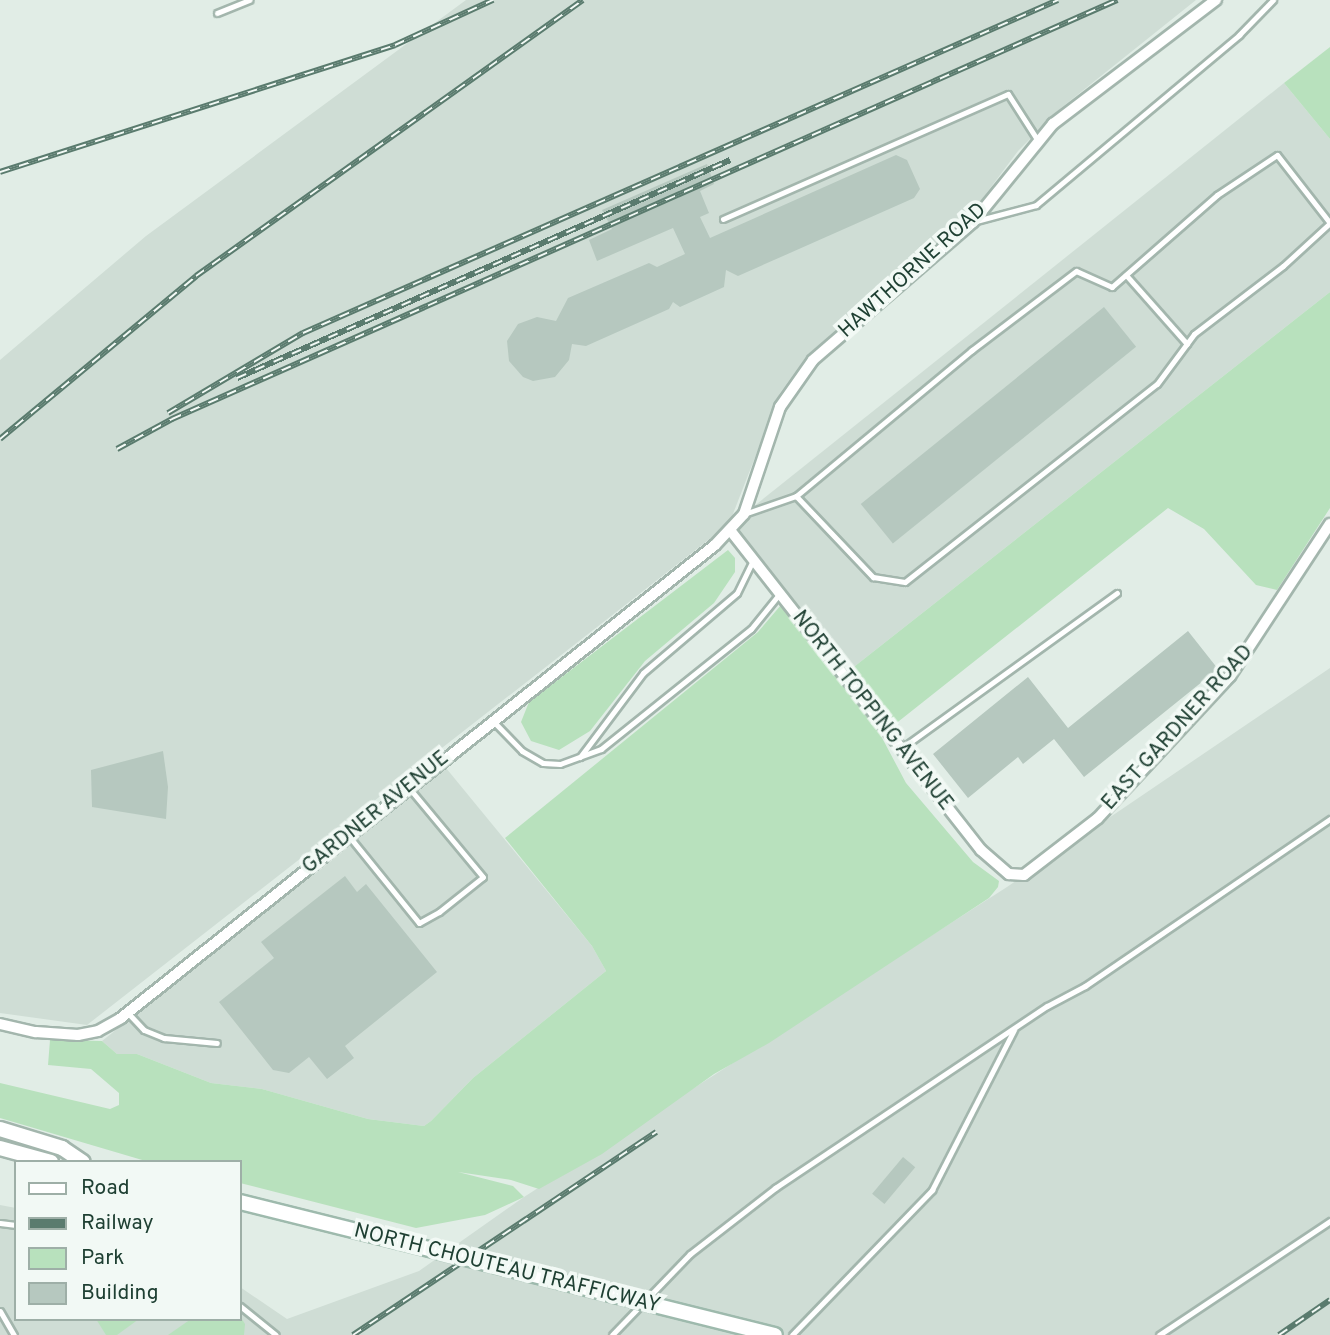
<!DOCTYPE html>
<style>
body{margin:0}
#map{position:relative;width:1330px;height:1335px;overflow:hidden;background:#e1ede6;font-family:Overpass,sans-serif}
div>[style]{position:absolute}
.built>*{inset:0;background:#cfddd5}
.green>*{inset:0;background:#b8e1bd}
.building>*{inset:0;background:#b6c8bf;transform-origin:0 0}
.roads{filter:drop-shadow(2px 0 #a3b6ad) drop-shadow(-2px 0 #a3b6ad) drop-shadow(0 2px #a3b6ad) drop-shadow(0 -2px #a3b6ad)}
.service>*{height:5px;margin:-2.5px;padding:0 2.5px;transform-origin:2.5px;border-radius:2.5px;background:#fff}
.minor>*{height:10px;margin:-5px;padding:0 5px;transform-origin:5px;border-radius:5px;background:#fff}
.secondary>*{height:14px;margin:-7px;padding:0 7px;transform-origin:7px;border-radius:7px;background:#fff}
.rail>*{height:6px;margin-top:-3px;transform-origin:0;background:repeating-linear-gradient(90deg,#f2f9f5 0 10px,#5a7b6e 0 20px);box-sizing:border-box;border-block:2px solid #5a7b6e}
.bridges{filter:drop-shadow(2px 0 #9ebaad) drop-shadow(-2px 0 #9ebaad) drop-shadow(0 2px #9ebaad) drop-shadow(0 -2px #9ebaad)}
.secondary-bridge>*{height:14px;margin:-7px;padding:0 7px;transform-origin:7px;border-radius:7px;background:#fff}
span{translate:-50% -50%;white-space:nowrap;text-align:center;line-height:1.15;-webkit-text-stroke:7px #f2f9f5;paint-order:stroke}
.street-label{font-size:21px;color:#1f4033}
.legend{position:absolute;left:14px;top:1160px;width:228px;height:161px;box-sizing:border-box;background:#f2f9f5;border:2px solid #9eafa7;margin:0;padding:9px 12px;list-style:none;font-size:21px;color:#1f4033}
.legend li{display:flex;align-items:center;gap:14px;height:35px}
.legend b{width:35px;border:2px solid #9eafa7}
</style>
<div id="map">
<div class="built">
<i style="clip-path:polygon(466px 0,1196px 0,1061px 108px,1018px 151px,967px 219px,805px 358px,780px 393px,731px 519px,711px 538px,87px 1025px,0 1013px,0 360px,146px 236px)"></i>
<i style="clip-path:polygon(1284px 83px,1330px 139px,1330px 292px,850px 670px,738px 529px,753px 507px)"></i>
<i style="clip-path:polygon(1330px 668px,1330px 1335px,0 1335px,0 1205px,16px 1208px,16px 1319px,240px 1319px,240px 1287px,287px 1319px,419px 1271px,524px 1197px,1007px 887px)"></i>
<i style="clip-path:polygon(446px 768px,592px 946px,606px 971px,473px 1078px,431px 1121px,424px 1126px,368px 1119px,262px 1089px,211px 1083px,137px 1054px,117px 1054px,102px 1041px)"></i>
</div>
<div class="green">
<i style="clip-path:polygon(1330px 47px,1330px 139px,1284px 83px)"></i>
<i style="clip-path:polygon(1330px 292px,1330px 508px,1277px 590px,1256px 585px,1204px 529px,1168px 508px,894px 725px,850px 670px)"></i>
<i style="clip-path:polygon(728px 550px,735px 558px,735px 572px,714px 603px,645px 661px,590px 731px,559px 750px,531px 741px,521px 722px,529px 702px)"></i>
<i style="clip-path:polygon(781px 605px,880px 734px,906px 783px,973px 862px,999px 881px,998px 887px,989px 898px,769px 1043px,714px 1074px,602px 1154px,539px 1189px,511px 1180px,458px 1172px,513px 1186px,524px 1197px,485px 1215px,416px 1228px,240px 1183px,240px 1162px,149px 1162px,0 1118px,0 1083px,110px 1109px,119px 1105px,119px 1093px,91px 1069px,48px 1065px,50px 1040px,58px 1040px,102px 1041px,117px 1054px,137px 1054px,211px 1083px,262px 1089px,368px 1119px,424px 1126px,431px 1121px,473px 1078px,606px 971px,592px 946px,505px 838px,758px 632px)"></i>
<i style="clip-path:polygon(240px 1316px,245px 1324px,244px 1335px,168px 1335px,191px 1319px)"></i>
<i style="clip-path:polygon(96px 1319px,139px 1319px,117px 1335px,106px 1335px)"></i>
</div>
<div class="building">
<i style="clip-path:polygon(896px 155px,907px 160px,920px 189px,914px 198px,738px 276px,726px 270px,724px 287px,680px 307px,673px 302px,669px 309px,586px 346px,572px 344px,569px 360px,555px 377px,533px 381px,523px 377px,509px 361px,507px 341px,518px 324px,537px 317px,556px 321px,568px 298px,649px 263px,657px 267px,685px 254px,673px 228px,597px 261px,589px 240px,612px 229px,602px 210px,707px 164px,714px 184px,700px 191px,709px 213px,700px 217px,710px 238px)"></i>
<i style="left:1104px;top:307px;width:51px;height:313px;rotate:51deg"></i>
<i style="clip-path:polygon(1188px 631px,1218px 669px,1084px 777px,1054px 739px,1023px 764px,1018px 757px,968px 798px,933px 754px,1028px 677px,1068px 728px)"></i>
<i style="clip-path:polygon(163px 751px,168px 787px,166px 819px,92px 807px,91px 770px)"></i>
<i style="clip-path:polygon(345px 876px,357px 892px,366px 884px,437px 972px,345px 1046px,354px 1058px,327px 1079px,309px 1057px,289px 1073px,273px 1070px,219px 1002px,274px 958px,261px 942px)"></i>
<i style="left:903px;top:1157px;width:16px;height:48px;rotate:40deg"></i>
</div>
<div class="roads">
<div class="service">
<i style="left:217px;top:13px;width:35px;rotate:-22deg"></i>
<i style="left:723px;top:219px;width:311px;rotate:-23.7deg"></i>
<i style="left:1008px;top:94px;width:56px;rotate:57.4deg"></i>
<i style="left:976px;top:221px;width:62px;rotate:-14.9deg"></i>
<i style="left:1036px;top:205px;width:265px;rotate:-39.9deg"></i>
<i style="left:1239px;top:35px;width:49px;rotate:-45.8deg"></i>
<i style="left:1126px;top:275px;width:92px;rotate:48.5deg"></i>
<i style="left:744px;top:514px;width:55px;rotate:-19.1deg"></i>
<i style="left:796px;top:496px;width:112px;rotate:46.5deg"></i>
<i style="left:873px;top:577px;width:32px;rotate:9deg"></i>
<i style="left:905px;top:582px;width:320px;rotate:-38.2deg"></i>
<i style="left:1157px;top:384px;width:62px;rotate:-53.5deg"></i>
<i style="left:1194px;top:334px;width:112px;rotate:-37.4deg"></i>
<i style="left:1283px;top:266px;width:64px;rotate:-42.5deg"></i>
<i style="left:1330px;top:223px;width:86px;rotate:-127.9deg"></i>
<i style="left:1277px;top:155px;width:72px;rotate:146.3deg"></i>
<i style="left:1217px;top:195px;width:140px;rotate:138.8deg"></i>
<i style="left:1112px;top:287px;width:39px;rotate:-156deg"></i>
<i style="left:1076px;top:271px;width:131px;rotate:142.8deg"></i>
<i style="left:972px;top:350px;width:229px;rotate:140.3deg"></i>
<i style="left:492px;top:720px;width:43px;rotate:45.9deg"></i>
<i style="left:522px;top:751px;width:24px;rotate:30deg"></i>
<i style="left:543px;top:763px;width:17px;rotate:3deg"></i>
<i style="left:560px;top:764px;width:44px;rotate:-20.1deg"></i>
<i style="left:601px;top:749px;width:192px;rotate:-38.7deg"></i>
<i style="left:751px;top:629px;width:46px;rotate:-51.1deg"></i>
<i style="left:902px;top:748px;width:265px;rotate:-35.8deg"></i>
<i style="left:580px;top:757px;width:105px;rotate:-53.1deg"></i>
<i style="left:643px;top:673px;width:123px;rotate:-40.4deg"></i>
<i style="left:737px;top:593px;width:37px;rotate:-64deg"></i>
<i style="left:348px;top:835px;width:113px;rotate:51.1deg"></i>
<i style="left:419px;top:923px;width:23px;rotate:-29deg"></i>
<i style="left:439px;top:912px;width:56px;rotate:-38.5deg"></i>
<i style="left:483px;top:877px;width:116px;rotate:-129.7deg"></i>
<i style="left:128px;top:1013px;width:23px;rotate:47deg"></i>
<i style="left:144px;top:1030px;width:22px;rotate:22deg"></i>
<i style="left:164px;top:1038px;width:53px;rotate:5.4deg"></i>
<i style="left:0;top:1223px;width:16px;rotate:7deg"></i>
<i style="left:240px;top:1306px;width:46px;rotate:38.9deg"></i>
<i style="left:0;top:1311px;width:28px;rotate:60deg"></i>
<i style="left:612px;top:1335px;width:112px;rotate:-46.1deg"></i>
<i style="left:690px;top:1254px;width:108px;rotate:-37.8deg"></i>
<i style="left:775px;top:1188px;width:327px;rotate:-33.8deg"></i>
<i style="left:1047px;top:1006px;width:43px;rotate:-27.8deg"></i>
<i style="left:1085px;top:986px;width:297px;rotate:-34.3deg"></i>
<i style="left:792px;top:1335px;width:202px;rotate:-46deg"></i>
<i style="left:932px;top:1190px;width:180px;rotate:-62.9deg"></i>
<i style="left:1159px;top:1335px;width:206px;rotate:-33.7deg"></i>
</div>
<div class="minor">
<i style="left:730px;top:530px;width:407px;rotate:51.9deg"></i>
<i style="left:981px;top:850px;width:37px;rotate:41deg"></i>
<i style="left:1009px;top:874px;width:15px;rotate:4deg"></i>
<i style="left:1024px;top:875px;width:93px;rotate:-37.6deg"></i>
<i style="left:1098px;top:818px;width:194px;rotate:-47.1deg"></i>
<i style="left:1230px;top:676px;width:182px;rotate:-56.7deg"></i>
<i style="left:0;top:1024px;width:37px;rotate:13deg"></i>
<i style="left:36px;top:1032px;width:42px;rotate:4.1deg"></i>
<i style="left:78px;top:1035px;width:20px;rotate:-11deg"></i>
<i style="left:98px;top:1031px;width:26px;rotate:-29deg"></i>
<i style="left:121px;top:1018px;width:759px;rotate:-38.53deg"></i>
<i style="left:715px;top:545px;width:42px;rotate:-46.9deg"></i>
<i style="left:744px;top:514px;width:113px;rotate:-71.4deg"></i>
<i style="left:780px;top:407px;width:57px;rotate:-54.9deg"></i>
<i style="left:813px;top:360px;width:211px;rotate:-40.8deg"></i>
<i style="left:973px;top:222px;width:127px;rotate:-50.8deg"></i>
<i style="left:1053px;top:124px;width:205px;rotate:-37.3deg"></i>
</div>
<div class="secondary">
<i style="left:0;top:1129px;width:65px;rotate:17deg"></i>
<i style="left:62px;top:1148px;width:25px;rotate:34deg"></i>
<i style="left:0;top:1148px;width:53px;rotate:15.4deg"></i>
</div>
</div>
<div class="rail">
<i style="left:0;top:172px;width:415px;rotate:-17.8deg"></i>
<i style="left:395px;top:45px;width:108px;rotate:-24.7deg"></i>
<i style="left:237px;top:378px;width:539px;rotate:-23.85deg"></i>
<i style="left:168px;top:413px;width:157px;rotate:-30.7deg"></i>
<i style="left:303px;top:333px;width:825px;rotate:-23.8deg"></i>
<i style="left:0;top:439px;width:255px;rotate:-39.7deg"></i>
<i style="left:196px;top:276px;width:475px;rotate:-35.5deg"></i>
<i style="left:117px;top:449px;width:63px;rotate:-28.6deg"></i>
<i style="left:172px;top:419px;width:1034px;rotate:-23.91deg"></i>
<i style="left:353px;top:1335px;width:365px;rotate:-33.8deg"></i>
<i style="left:1279px;top:1335px;width:62px;rotate:-34.5deg"></i>
</div>
<div class="bridges">
<div class="secondary-bridge">
<i style="left:240px;top:1202px;width:551px;rotate:13.96deg"></i>
</div>
</div>
<div class="street-label">
<span style="left:913px;top:271px;rotate:-42deg">HAWTHORNE ROAD</span>
<span style="left:872px;top:711px;rotate:52deg">NORTH TOPPING AVENUE</span>
<span style="left:1178px;top:728px;rotate:-48deg">EAST GARDNER ROAD</span>
<span style="left:376px;top:813px;rotate:-39deg">GARDNER AVENUE</span>
<span style="left:507px;top:1269px;rotate:14deg">NORTH CHOUTEAU TRAFFICWAY</span>
</div>
<ul class="legend">
<li><b style="height:9px;background:#fff"></b>Road</li>
<li><b style="height:9px;background:#5a7b6e"></b>Railway</li>
<li><b style="height:19px;background:#b8e1bd"></b>Park</li>
<li><b style="height:19px;background:#b6c8bf"></b>Building</li>
</ul>
</div>
